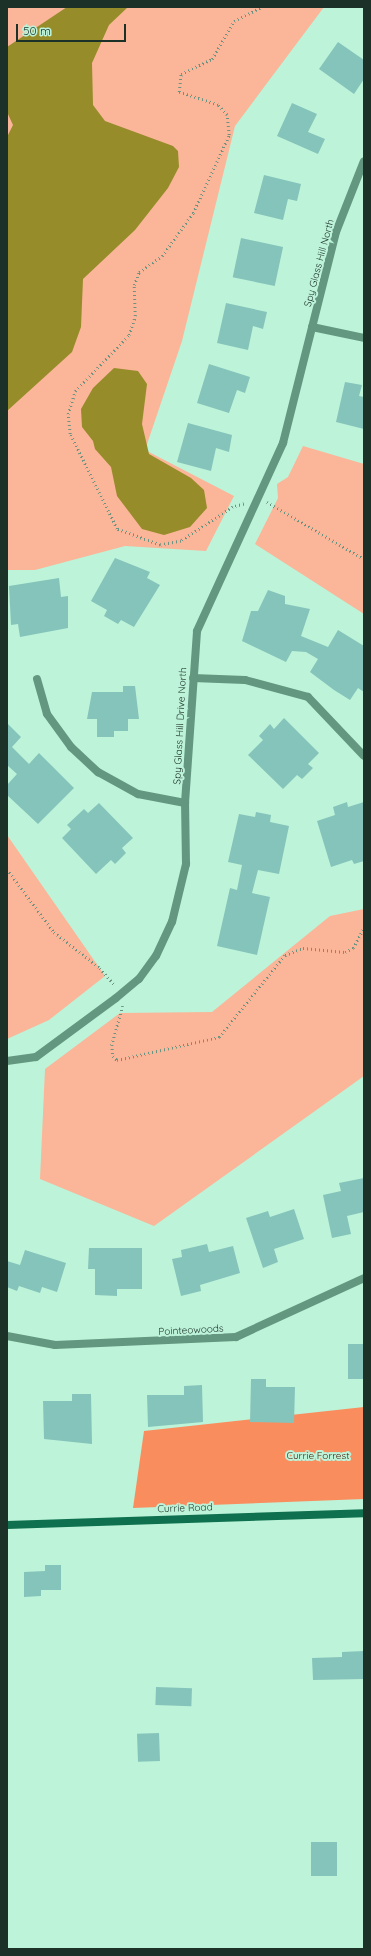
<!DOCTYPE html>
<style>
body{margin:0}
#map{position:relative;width:371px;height:1956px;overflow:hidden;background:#bdf3d9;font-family:Quicksand,sans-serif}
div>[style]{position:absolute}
.green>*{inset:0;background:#fbb598}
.forest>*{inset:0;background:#fa8d5e}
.water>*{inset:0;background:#968c29}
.building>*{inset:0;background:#85c4ba;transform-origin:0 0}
.path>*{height:2.5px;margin-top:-1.25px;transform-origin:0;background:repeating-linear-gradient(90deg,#6c9280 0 1px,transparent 0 4px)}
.street>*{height:8px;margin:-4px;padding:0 4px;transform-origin:4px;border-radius:4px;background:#63977f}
.secondary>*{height:8px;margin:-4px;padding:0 4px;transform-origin:4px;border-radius:4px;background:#0e704f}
span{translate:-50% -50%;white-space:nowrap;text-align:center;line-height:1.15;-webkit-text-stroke:4px #bdf3d9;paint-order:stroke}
.street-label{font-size:10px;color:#1c3228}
.park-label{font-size:10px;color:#4d220f}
.frame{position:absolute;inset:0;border:8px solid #1c3228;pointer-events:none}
.scale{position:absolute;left:16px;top:24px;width:110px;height:18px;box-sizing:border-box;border:2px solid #1c3228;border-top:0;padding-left:5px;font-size:12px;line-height:14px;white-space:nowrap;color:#1c3228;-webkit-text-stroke:3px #bdf3d9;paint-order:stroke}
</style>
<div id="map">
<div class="green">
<i style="clip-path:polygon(7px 7px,324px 7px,235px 126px,182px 341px,145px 450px,234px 496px,206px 551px,125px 546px,35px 570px,7px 570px)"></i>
<i style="clip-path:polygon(303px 446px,364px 464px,364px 614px,255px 544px,278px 498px,277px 484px,288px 477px)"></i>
<i style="clip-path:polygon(7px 835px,105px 976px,49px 1020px,7px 1039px)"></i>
<i style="clip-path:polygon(364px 909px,364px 1076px,154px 1226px,40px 1179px,45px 1069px,120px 1013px,212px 1012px,330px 916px)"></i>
</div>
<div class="forest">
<i style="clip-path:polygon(364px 1407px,364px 1499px,133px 1508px,144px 1431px)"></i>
</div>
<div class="water">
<i style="clip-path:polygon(67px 7px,128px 7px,109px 25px,92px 63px,93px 105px,105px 121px,173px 146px,178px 151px,179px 167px,168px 188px,135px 230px,83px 279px,81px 327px,72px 352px,7px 411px,7px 137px,13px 125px,7px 112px,7px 47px)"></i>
<i style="clip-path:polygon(114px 368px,138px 371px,147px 384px,142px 424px,149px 454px,191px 478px,204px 490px,207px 508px,190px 527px,164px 535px,142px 529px,117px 496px,111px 467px,95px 449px,93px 441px,82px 427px,81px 409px,93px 388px)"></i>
</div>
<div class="building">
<i style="clip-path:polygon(338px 42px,364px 60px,364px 79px,354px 94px,319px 69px)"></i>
<i style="clip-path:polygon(292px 103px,317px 114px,308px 132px,325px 139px,318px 154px,277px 136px)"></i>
<i style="clip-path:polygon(264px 175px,301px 184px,297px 201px,288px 199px,283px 220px,254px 213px)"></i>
<i style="left:241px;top:238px;width:43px;height:40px;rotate:12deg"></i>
<i style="clip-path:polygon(226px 303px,267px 312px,263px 329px,253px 326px,248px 350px,217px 343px)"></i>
<i style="clip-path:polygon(209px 364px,250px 377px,245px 393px,237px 390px,229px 413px,197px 403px)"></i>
<i style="clip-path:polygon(345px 382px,362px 385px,359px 396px,364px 397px,364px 429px,336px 422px)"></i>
<i style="clip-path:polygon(188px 423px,232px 435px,229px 452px,216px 448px,211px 471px,177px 462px)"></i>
<i style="clip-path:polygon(115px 558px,150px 572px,147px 578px,160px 585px,134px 627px,121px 620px,118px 624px,104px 616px,107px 610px,91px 601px)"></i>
<i style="clip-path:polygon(59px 578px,61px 597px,68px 596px,68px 628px,20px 637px,18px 624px,11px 625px,9px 586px)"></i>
<i style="clip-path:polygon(268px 590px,285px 596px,285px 604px,310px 609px,301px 636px,328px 647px,338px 630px,364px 646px,364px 692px,358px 688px,350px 700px,334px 690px,310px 672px,318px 659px,306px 652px,292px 651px,286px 662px,242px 641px,251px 611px,258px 611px)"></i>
<i style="clip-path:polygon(123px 686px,135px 686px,139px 719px,128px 719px,128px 731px,114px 731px,114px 737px,97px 737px,97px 719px,87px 719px,92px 692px,123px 692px)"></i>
<i style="clip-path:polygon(284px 718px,319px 753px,308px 764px,313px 768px,302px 779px,297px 775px,283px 789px,248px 755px,263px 740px,259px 736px,270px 724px,274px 729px)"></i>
<i style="clip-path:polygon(7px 723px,21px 737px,12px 747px,29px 764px,39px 753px,74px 788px,38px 824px,7px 795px,7px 785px,17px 774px,7px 765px)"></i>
<i style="clip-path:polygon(347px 802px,348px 807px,364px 802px,364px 861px,354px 864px,352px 860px,331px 867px,317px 821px,335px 815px,333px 807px)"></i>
<i style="clip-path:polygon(99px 803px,133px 838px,122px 848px,126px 853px,115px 864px,111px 860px,96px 874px,62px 838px,71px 829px,67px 825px,84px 809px,88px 813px)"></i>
<i style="clip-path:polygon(256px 812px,271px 815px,270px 822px,289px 826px,279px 874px,258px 870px,252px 893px,270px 897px,257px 955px,217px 946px,230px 888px,237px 890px,242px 865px,228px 862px,239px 814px,255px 817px)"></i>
<i style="clip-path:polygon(364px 1178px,364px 1212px,347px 1216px,351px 1234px,332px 1238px,323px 1195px,341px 1191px,339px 1183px)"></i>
<i style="clip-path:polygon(294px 1209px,304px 1239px,274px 1249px,278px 1262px,263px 1268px,246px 1218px,268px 1211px,270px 1217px)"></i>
<i style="clip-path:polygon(207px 1244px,209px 1252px,233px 1246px,240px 1273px,200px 1285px,201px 1291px,181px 1296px,172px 1259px,182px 1257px,181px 1250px)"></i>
<i style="clip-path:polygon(89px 1248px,142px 1248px,142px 1289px,117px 1289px,117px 1296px,95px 1295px,95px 1269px,88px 1269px)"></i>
<i style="clip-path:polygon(25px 1250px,66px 1263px,57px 1292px,42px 1287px,40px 1293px,19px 1286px,17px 1291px,7px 1287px,7px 1261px,20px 1265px)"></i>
<i style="left:364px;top:1344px;width:35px;height:16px;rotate:90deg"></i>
<i style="clip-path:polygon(251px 1379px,266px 1379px,266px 1387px,295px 1387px,294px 1423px,250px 1422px)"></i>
<i style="clip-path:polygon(202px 1385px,203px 1422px,148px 1427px,147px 1395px,184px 1395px,184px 1386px)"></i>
<i style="clip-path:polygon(72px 1394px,91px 1394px,92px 1444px,44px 1439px,43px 1401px,72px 1401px)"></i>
<i style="clip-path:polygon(45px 1565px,61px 1565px,61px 1590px,41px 1590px,41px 1596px,24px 1597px,24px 1572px,45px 1571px)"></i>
<i style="clip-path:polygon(364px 1651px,364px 1679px,313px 1680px,312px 1658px,342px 1657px,342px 1652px)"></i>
<i style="left:156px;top:1687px;width:36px;height:18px;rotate:2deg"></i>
<i style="left:159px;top:1733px;width:28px;height:22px;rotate:88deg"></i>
<i style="left:337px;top:1842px;width:34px;height:26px;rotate:90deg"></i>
</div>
<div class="path">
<i style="left:267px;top:502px;width:113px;rotate:30.4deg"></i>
<i style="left:244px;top:504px;width:11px;rotate:165deg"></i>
<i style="left:233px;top:507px;width:62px;rotate:146.8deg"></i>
<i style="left:181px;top:541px;width:21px;rotate:169deg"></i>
<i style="left:160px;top:545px;width:46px;rotate:-159.6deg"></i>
<i style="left:117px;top:529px;width:106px;rotate:-116.3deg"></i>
<i style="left:70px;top:434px;width:20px;rotate:-96deg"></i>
<i style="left:68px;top:414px;width:24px;rotate:-73deg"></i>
<i style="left:75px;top:391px;width:78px;rotate:-46deg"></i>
<i style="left:129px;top:335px;width:20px;rotate:-72deg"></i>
<i style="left:135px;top:316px;width:31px;rotate:-92deg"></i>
<i style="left:134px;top:285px;width:14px;rotate:-69deg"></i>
<i style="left:139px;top:272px;width:28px;rotate:-35deg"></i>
<i style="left:162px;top:256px;width:53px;rotate:-54.2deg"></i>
<i style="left:193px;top:213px;width:86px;rotate:-65.2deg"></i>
<i style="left:229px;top:135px;width:20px;rotate:-96deg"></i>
<i style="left:227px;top:115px;width:13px;rotate:-132deg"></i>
<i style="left:218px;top:105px;width:41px;rotate:-161.6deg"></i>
<i style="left:179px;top:92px;width:18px;rotate:-84deg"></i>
<i style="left:181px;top:74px;width:34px;rotate:-26deg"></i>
<i style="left:212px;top:59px;width:44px;rotate:-59.9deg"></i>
<i style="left:234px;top:21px;width:30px;rotate:-27deg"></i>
<i style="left:7px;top:869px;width:79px;rotate:53.3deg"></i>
<i style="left:54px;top:932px;width:58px;rotate:38deg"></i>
<i style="left:100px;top:968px;width:23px;rotate:49deg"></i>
<i style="left:123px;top:1006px;width:41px;rotate:105.8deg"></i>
<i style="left:112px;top:1045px;width:11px;rotate:85deg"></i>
<i style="left:113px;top:1056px;width:6px;rotate:45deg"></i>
<i style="left:117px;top:1060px;width:105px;rotate:-12.7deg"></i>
<i style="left:219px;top:1037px;width:105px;rotate:-51.2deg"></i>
<i style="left:285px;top:955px;width:19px;rotate:-21deg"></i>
<i style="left:303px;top:948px;width:42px;rotate:5.4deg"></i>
<i style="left:345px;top:952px;width:9px;rotate:-27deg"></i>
<i style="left:353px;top:948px;width:24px;rotate:-62deg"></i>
</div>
<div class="street">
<i style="left:312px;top:327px;width:53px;rotate:11.9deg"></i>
<i style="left:193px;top:678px;width:52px;rotate:2.2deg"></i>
<i style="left:245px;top:680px;width:65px;rotate:15.1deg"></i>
<i style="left:308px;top:697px;width:81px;rotate:46.5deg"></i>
<i style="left:37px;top:679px;width:36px;rotate:74deg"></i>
<i style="left:47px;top:714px;width:41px;rotate:54deg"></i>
<i style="left:71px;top:747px;width:37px;rotate:43deg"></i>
<i style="left:98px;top:772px;width:46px;rotate:28.8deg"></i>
<i style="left:138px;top:794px;width:48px;rotate:10.8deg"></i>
<i style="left:7px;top:1061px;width:29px;rotate:-8deg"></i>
<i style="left:36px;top:1057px;width:99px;rotate:-36.4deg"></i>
<i style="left:116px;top:998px;width:30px;rotate:-40deg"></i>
<i style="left:139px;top:979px;width:29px;rotate:-54deg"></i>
<i style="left:156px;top:956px;width:38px;rotate:-65deg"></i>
<i style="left:172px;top:922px;width:60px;rotate:-76.4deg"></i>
<i style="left:186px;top:864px;width:61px;rotate:-90.9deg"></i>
<i style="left:185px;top:803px;width:172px;rotate:-86deg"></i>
<i style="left:197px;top:631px;width:207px;rotate:-65.4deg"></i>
<i style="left:283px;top:443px;width:218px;rotate:-75.9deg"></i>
<i style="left:336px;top:232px;width:76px;rotate:-68.5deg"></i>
<i style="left:7px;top:1336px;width:49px;rotate:10.6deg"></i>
<i style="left:55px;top:1345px;width:181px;rotate:-2.5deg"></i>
<i style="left:236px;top:1337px;width:141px;rotate:-24.7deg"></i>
</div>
<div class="secondary">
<i style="left:7px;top:1525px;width:357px;rotate:-1.9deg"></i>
</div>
<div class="street-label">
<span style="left:319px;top:263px;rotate:-75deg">Spy Glass Hill North</span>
<span style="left:180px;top:726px;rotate:-87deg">Spy Glass Hill Drive North</span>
<span style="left:191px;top:1330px;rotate:-3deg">Pointeowoods</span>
<span style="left:185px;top:1508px;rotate:-2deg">Currie Road</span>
</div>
<div class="park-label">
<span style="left:318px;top:1456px">Currie Forrest</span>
</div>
<div class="frame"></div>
<div class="scale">50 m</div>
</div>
